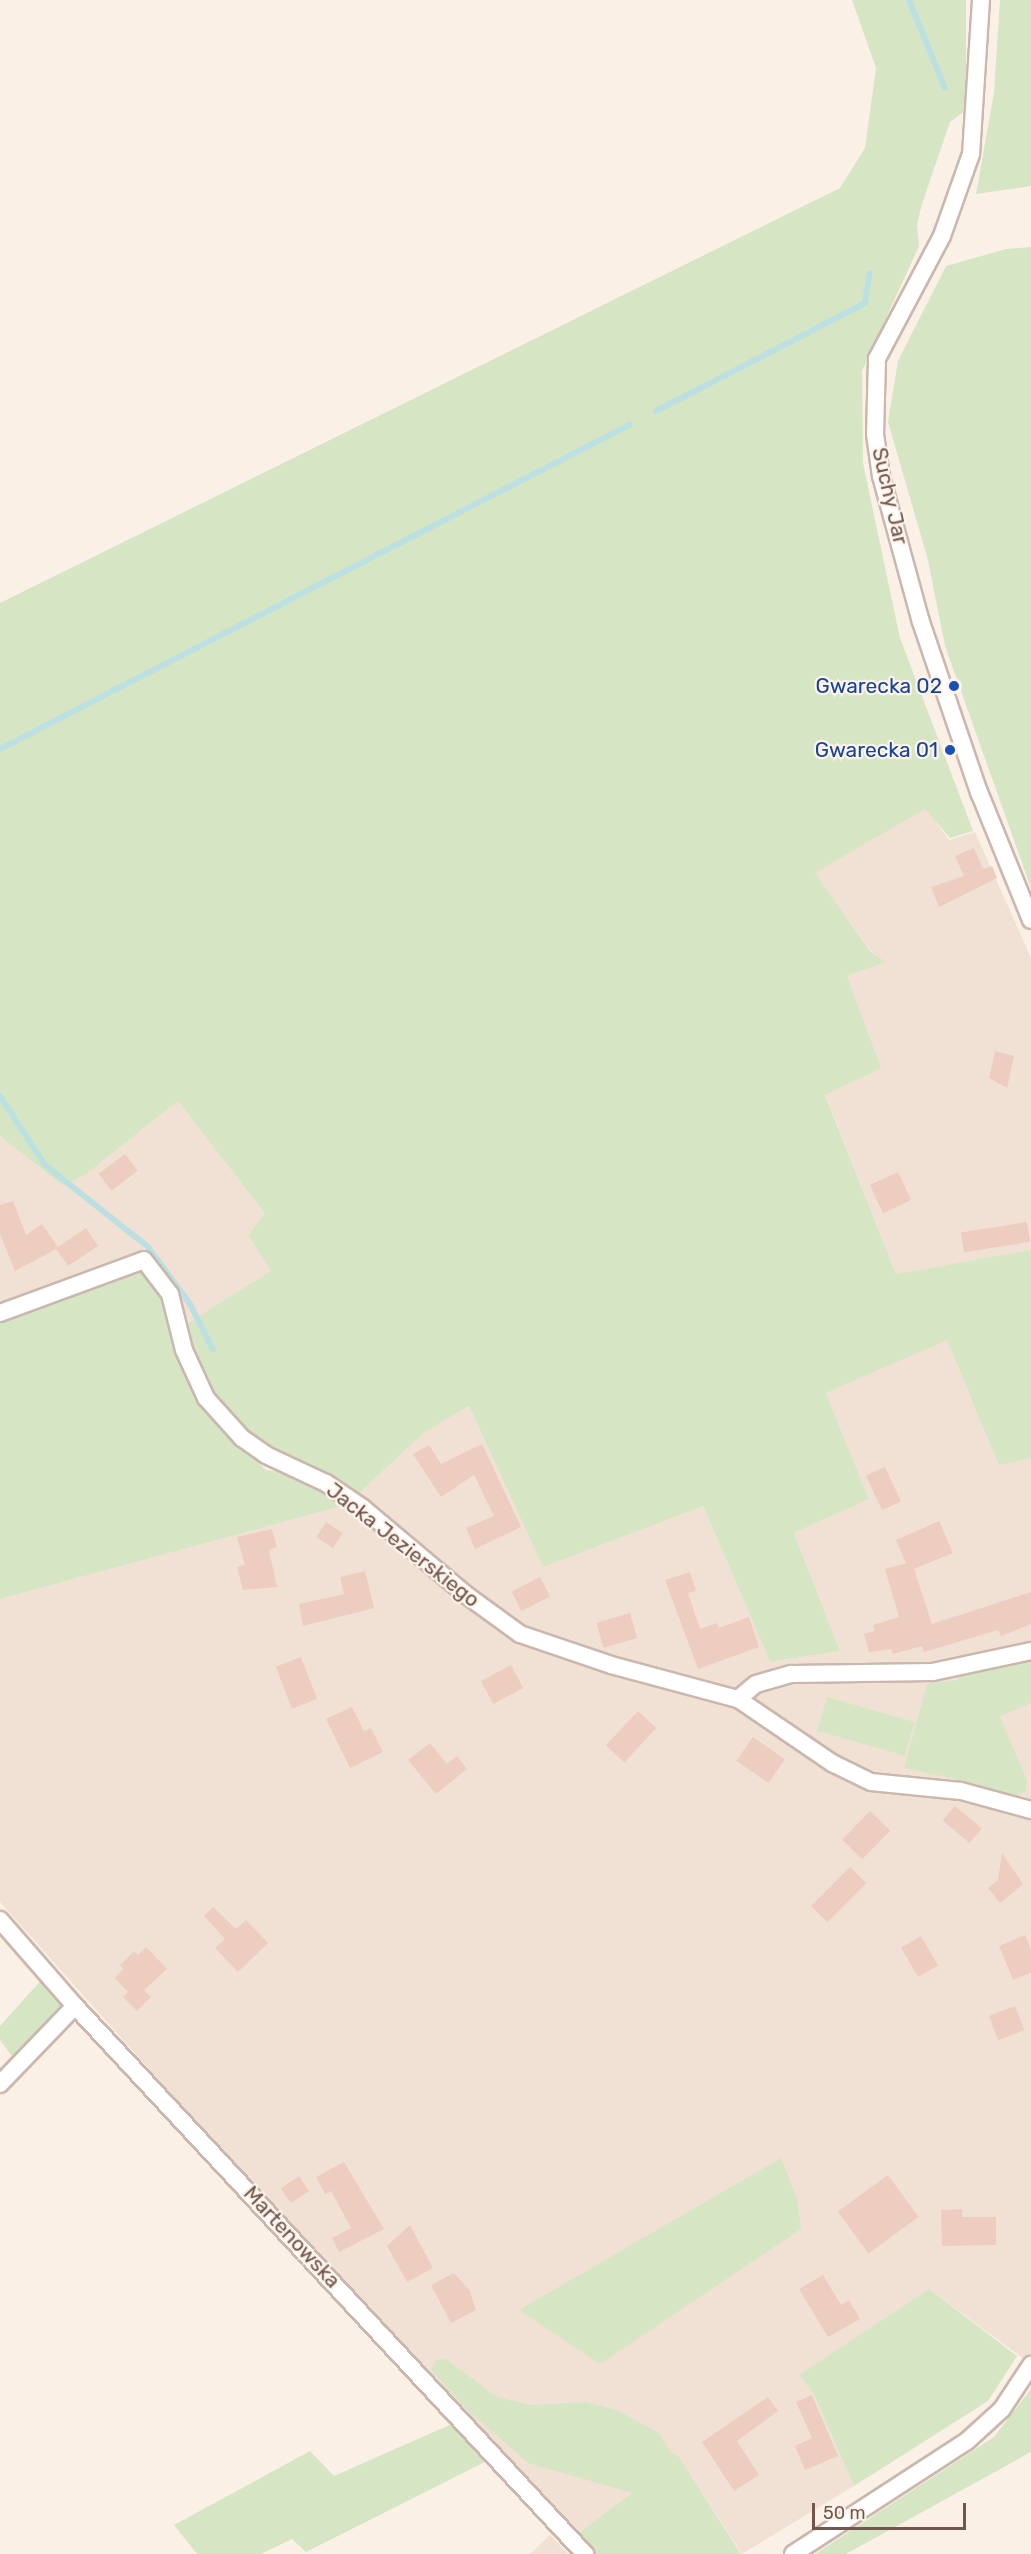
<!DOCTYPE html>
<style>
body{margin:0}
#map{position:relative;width:1031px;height:2554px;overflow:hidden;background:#faf0e5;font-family:Rubik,sans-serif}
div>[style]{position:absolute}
.residential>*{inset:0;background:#f1e1d5}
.green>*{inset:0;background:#d6e6c5;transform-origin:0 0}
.stream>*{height:6px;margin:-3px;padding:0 3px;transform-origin:3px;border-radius:3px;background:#bce0e1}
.building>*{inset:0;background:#eccdc0;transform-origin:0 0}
.roads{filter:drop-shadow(2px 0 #cab7ad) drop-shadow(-2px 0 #cab7ad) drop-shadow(0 2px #cab7ad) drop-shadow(0 -2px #cab7ad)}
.street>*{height:16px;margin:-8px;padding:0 8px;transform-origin:8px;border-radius:8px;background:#fff}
.dots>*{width:16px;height:16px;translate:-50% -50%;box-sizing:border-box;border:3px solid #fdf4eb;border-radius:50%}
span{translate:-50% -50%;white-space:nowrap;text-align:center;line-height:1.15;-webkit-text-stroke:4.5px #fdf4eb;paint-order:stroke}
.street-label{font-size:21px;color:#70564d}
.transit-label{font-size:21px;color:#164399}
.right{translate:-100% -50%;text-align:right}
.scale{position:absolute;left:812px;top:2503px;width:154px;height:27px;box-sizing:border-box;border:3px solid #70564d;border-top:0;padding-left:8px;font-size:18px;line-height:21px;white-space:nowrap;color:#70564d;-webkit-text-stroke:4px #fdf4eb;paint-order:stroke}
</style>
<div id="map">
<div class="residential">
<i style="clip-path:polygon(926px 808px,949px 840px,975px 832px,1031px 958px,1031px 2364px,929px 2289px,800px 2375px,813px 2393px,854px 2486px,742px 2554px,686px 2468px,633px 2494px,576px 2535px,368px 2315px,0 1902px,0 1599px,346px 1505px,424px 1433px,469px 1406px,543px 1566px,703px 1506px,770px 1662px,840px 1651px,794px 1533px,869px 1499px,826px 1393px,896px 1274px,825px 1094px,847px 976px,885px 962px,870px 950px,814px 873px)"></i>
<i style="clip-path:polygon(178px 1101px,265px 1214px,272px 1271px,186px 1324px,177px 1282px,154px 1251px,0 1308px,0 1136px,63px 1186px,85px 1175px)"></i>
<i style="clip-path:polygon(550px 2535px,568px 2554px,530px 2554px)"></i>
</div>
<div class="green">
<i style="clip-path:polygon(852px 0,966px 0,966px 110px,950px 122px,922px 204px,917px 225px,919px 246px,862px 371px,863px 463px,900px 638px,973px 831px,950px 838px,925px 809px,815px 873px,870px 951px,886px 962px,847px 976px,881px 1068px,825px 1095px,896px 1274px,1031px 1250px,1031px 1458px,999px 1465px,947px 1340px,826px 1393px,869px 1499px,794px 1533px,840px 1651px,770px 1662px,703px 1506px,543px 1567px,469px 1406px,424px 1433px,346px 1505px,0 1599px,0 1319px,140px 1265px,161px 1298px,179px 1363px,206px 1414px,266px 1470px,289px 1473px,281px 1456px,241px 1429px,210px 1394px,192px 1353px,186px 1324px,271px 1271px,248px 1235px,265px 1214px,178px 1101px,85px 1175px,63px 1186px,0 1136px,0 603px,840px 188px,865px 148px,876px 68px)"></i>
<i style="clip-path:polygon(1000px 0,1031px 0,1031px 186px,976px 194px,994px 93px)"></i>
<i style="clip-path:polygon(1031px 247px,1031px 888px,945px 646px,928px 560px,888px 422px,898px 361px,946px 266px,1006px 249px)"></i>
<i style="clip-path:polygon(1031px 1658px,1031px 1703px,1000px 1716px,1027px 1781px,1026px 1791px,1014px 1797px,979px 1791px,978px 1784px,904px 1768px,927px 1684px,958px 1680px,959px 1673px)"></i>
<i style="left:827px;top:1697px;width:91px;height:35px;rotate:16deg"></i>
<i style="clip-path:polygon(44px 1977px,65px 2000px,14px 2059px,0 2040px,0 2026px)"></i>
<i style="clip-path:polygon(781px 2158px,797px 2198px,801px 2229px,600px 2364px,519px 2310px)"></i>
<i style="clip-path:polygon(929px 2289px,1017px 2356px,988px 2401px,854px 2486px,813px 2393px,799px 2375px)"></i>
<i style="clip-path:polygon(446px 2359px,497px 2397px,531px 2405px,585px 2402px,617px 2410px,659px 2433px,670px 2451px,679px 2457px,741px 2554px,592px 2554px,576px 2535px,632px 2493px,528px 2463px,463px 2406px,431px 2370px,436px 2360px)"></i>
<i style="clip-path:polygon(1031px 2389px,1031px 2452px,846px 2554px,815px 2554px,994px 2437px)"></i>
<i style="clip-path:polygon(454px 2423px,491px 2459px,306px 2552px,292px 2539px,261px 2554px,197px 2554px,174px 2525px,310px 2451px,334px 2476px)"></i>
</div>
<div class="stream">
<i style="left:909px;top:0;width:95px;rotate:67.8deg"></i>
<i style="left:656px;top:411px;width:235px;rotate:-27.3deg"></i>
<i style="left:865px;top:303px;width:30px;rotate:-81deg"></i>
<i style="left:0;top:749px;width:708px;rotate:-27.25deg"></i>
<i style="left:0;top:1096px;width:82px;rotate:56.9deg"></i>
<i style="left:45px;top:1165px;width:132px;rotate:38.5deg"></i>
<i style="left:148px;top:1247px;width:71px;rotate:53.6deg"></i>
<i style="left:190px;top:1304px;width:51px;rotate:63.4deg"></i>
</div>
<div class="building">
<i style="clip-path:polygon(974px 848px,983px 869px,992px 866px,997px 878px,939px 907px,931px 887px,964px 876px,955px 856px)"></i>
<i style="clip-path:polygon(995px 1051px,1014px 1056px,1007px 1088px,989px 1078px)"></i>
<i style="left:125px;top:1154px;width:21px;height:33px;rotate:53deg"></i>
<i style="left:898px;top:1172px;width:31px;height:31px;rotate:65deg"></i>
<i style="clip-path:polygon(13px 1201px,26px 1235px,42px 1224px,58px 1247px,86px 1228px,98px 1246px,68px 1266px,56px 1249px,15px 1271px,0 1234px,0 1205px)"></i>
<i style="left:1027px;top:1222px;width:20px;height:67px;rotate:81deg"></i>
<i style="clip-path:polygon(482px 1444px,521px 1527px,475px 1549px,466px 1528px,494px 1516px,474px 1475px,441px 1497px,413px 1454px,429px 1445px,441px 1464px)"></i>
<i style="left:885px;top:1467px;width:38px;height:21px;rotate:65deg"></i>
<i style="clip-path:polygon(939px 1521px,953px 1553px,914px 1569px,932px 1624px,1031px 1592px,1031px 1624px,1001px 1636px,998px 1630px,924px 1652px,922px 1646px,893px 1654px,891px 1649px,869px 1652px,864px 1634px,875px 1631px,873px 1625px,899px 1617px,885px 1569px,906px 1563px,896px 1540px)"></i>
<i style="left:326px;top:1522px;width:20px;height:18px;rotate:33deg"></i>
<i style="clip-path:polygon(272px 1529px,277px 1547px,269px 1550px,277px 1587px,243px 1590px,237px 1567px,245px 1565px,237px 1537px)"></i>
<i style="clip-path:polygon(365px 1571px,374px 1608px,303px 1626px,299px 1604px,344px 1594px,340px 1577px)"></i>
<i style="clip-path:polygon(690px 1572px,696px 1591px,688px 1593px,700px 1629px,717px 1623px,719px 1628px,749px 1617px,759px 1647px,698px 1669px,665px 1580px)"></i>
<i style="left:540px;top:1577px;width:22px;height:32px;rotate:63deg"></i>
<i style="left:630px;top:1613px;width:26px;height:35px;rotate:74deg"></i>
<i style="left:301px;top:1657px;width:45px;height:27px;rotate:69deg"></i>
<i style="left:511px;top:1665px;width:26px;height:34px;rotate:62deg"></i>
<i style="clip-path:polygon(352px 1707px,364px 1731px,371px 1728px,383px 1752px,350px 1768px,326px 1719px)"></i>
<i style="left:638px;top:1711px;width:25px;height:47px;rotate:43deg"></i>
<i style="left:753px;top:1737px;width:39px;height:29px;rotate:35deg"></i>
<i style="clip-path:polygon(430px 1743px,447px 1764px,457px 1756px,467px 1769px,436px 1794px,408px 1760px)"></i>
<i style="left:955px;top:1806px;width:35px;height:19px;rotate:40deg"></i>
<i style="left:870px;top:1811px;width:28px;height:40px;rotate:44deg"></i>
<i style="clip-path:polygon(1002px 1853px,1023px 1884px,1000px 1903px,988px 1888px,998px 1880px)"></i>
<i style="left:850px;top:1867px;width:23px;height:55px;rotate:45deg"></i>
<i style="clip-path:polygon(213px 1907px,236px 1929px,246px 1920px,268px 1943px,238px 1972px,215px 1948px,225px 1939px,204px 1916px)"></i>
<i style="clip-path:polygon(1025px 1935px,1031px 1949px,1031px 1973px,1013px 1980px,999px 1946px)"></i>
<i style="left:921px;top:1936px;width:34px;height:23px;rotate:60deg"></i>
<i style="clip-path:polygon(146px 1947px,167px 1969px,144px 1990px,151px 1997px,137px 2011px,123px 1997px,128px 1992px,115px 1978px,123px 1969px,120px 1965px,134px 1951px,138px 1955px)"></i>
<i style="left:1015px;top:2006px;width:26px;height:28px;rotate:69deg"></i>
<i style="clip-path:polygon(344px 2162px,384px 2229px,339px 2252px,332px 2238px,351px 2228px,331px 2191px,325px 2194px,316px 2177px)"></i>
<i style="left:888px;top:2175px;width:52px;height:62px;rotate:54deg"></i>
<i style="left:299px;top:2176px;width:18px;height:22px;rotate:56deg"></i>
<i style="clip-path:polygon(962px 2209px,962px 2217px,996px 2217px,996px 2245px,942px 2246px,941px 2210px)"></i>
<i style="clip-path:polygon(410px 2225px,433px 2268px,407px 2282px,387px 2246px)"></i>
<i style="clip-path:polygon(454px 2273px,470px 2291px,476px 2310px,451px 2323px,431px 2285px)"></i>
<i style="clip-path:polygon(823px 2275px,841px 2305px,849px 2300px,860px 2319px,828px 2337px,799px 2289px)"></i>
<i style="clip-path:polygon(812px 2395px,838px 2456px,805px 2470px,795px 2446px,812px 2438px,796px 2402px)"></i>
<i style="clip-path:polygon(768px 2397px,778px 2411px,737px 2441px,759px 2475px,734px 2491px,702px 2442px)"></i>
</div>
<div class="roads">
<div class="street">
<i style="left:981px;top:0;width:154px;rotate:93.7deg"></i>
<i style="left:971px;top:154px;width:87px;rotate:109.5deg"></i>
<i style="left:942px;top:236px;width:139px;rotate:117.9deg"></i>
<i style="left:877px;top:359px;width:75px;rotate:91.5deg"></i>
<i style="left:875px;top:434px;width:42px;rotate:81.9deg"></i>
<i style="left:881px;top:476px;width:151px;rotate:74.7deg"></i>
<i style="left:921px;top:622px;width:180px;rotate:71.2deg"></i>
<i style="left:979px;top:792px;width:138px;rotate:67.9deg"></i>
<i style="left:0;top:1313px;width:153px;rotate:-20.2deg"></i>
<i style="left:144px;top:1260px;width:43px;rotate:52.6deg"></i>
<i style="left:170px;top:1294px;width:58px;rotate:76deg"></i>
<i style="left:184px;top:1350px;width:53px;rotate:65.4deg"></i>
<i style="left:206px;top:1398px;width:54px;rotate:48deg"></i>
<i style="left:242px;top:1438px;width:29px;rotate:35deg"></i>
<i style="left:266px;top:1455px;width:66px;rotate:25deg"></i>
<i style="left:326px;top:1483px;width:45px;rotate:34deg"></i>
<i style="left:363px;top:1508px;width:133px;rotate:40.1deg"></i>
<i style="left:465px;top:1594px;width:68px;rotate:36deg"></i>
<i style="left:520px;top:1634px;width:96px;rotate:18.8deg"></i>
<i style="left:611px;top:1665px;width:131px;rotate:15deg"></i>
<i style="left:738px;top:1699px;width:114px;rotate:34.2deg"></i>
<i style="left:832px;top:1763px;width:43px;rotate:26deg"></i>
<i style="left:871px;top:1782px;width:90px;rotate:5.7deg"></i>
<i style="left:961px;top:1791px;width:73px;rotate:15.2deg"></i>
<i style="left:738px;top:1699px;width:23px;rotate:-40deg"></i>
<i style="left:756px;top:1684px;width:37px;rotate:-16deg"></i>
<i style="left:792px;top:1674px;width:141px;rotate:-0.8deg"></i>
<i style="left:933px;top:1672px;width:100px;rotate:-12.1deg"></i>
<i style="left:0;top:1920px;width:114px;rotate:48.9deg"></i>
<i style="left:75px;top:2006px;width:749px;rotate:47.06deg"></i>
<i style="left:0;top:2084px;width:108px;rotate:-46.1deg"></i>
<i style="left:793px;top:2554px;width:207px;rotate:-33deg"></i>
<i style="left:967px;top:2441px;width:47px;rotate:-42.4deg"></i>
<i style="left:1002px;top:2409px;width:53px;rotate:-56.6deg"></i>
</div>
</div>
<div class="dots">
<i style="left:954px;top:686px;background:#1a4fb4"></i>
<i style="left:950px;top:750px;background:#1a4fb4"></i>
</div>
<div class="street-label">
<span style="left:890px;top:496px;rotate:77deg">Suchy Jar</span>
<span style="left:403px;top:1545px;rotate:38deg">Jacka Jezierskiego</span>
<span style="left:292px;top:2237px;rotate:47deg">Martenowska</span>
</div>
<div class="transit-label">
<span class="right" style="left:942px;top:686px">Gwarecka 02</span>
<span class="right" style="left:938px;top:750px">Gwarecka 01</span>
</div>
<div class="scale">50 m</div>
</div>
